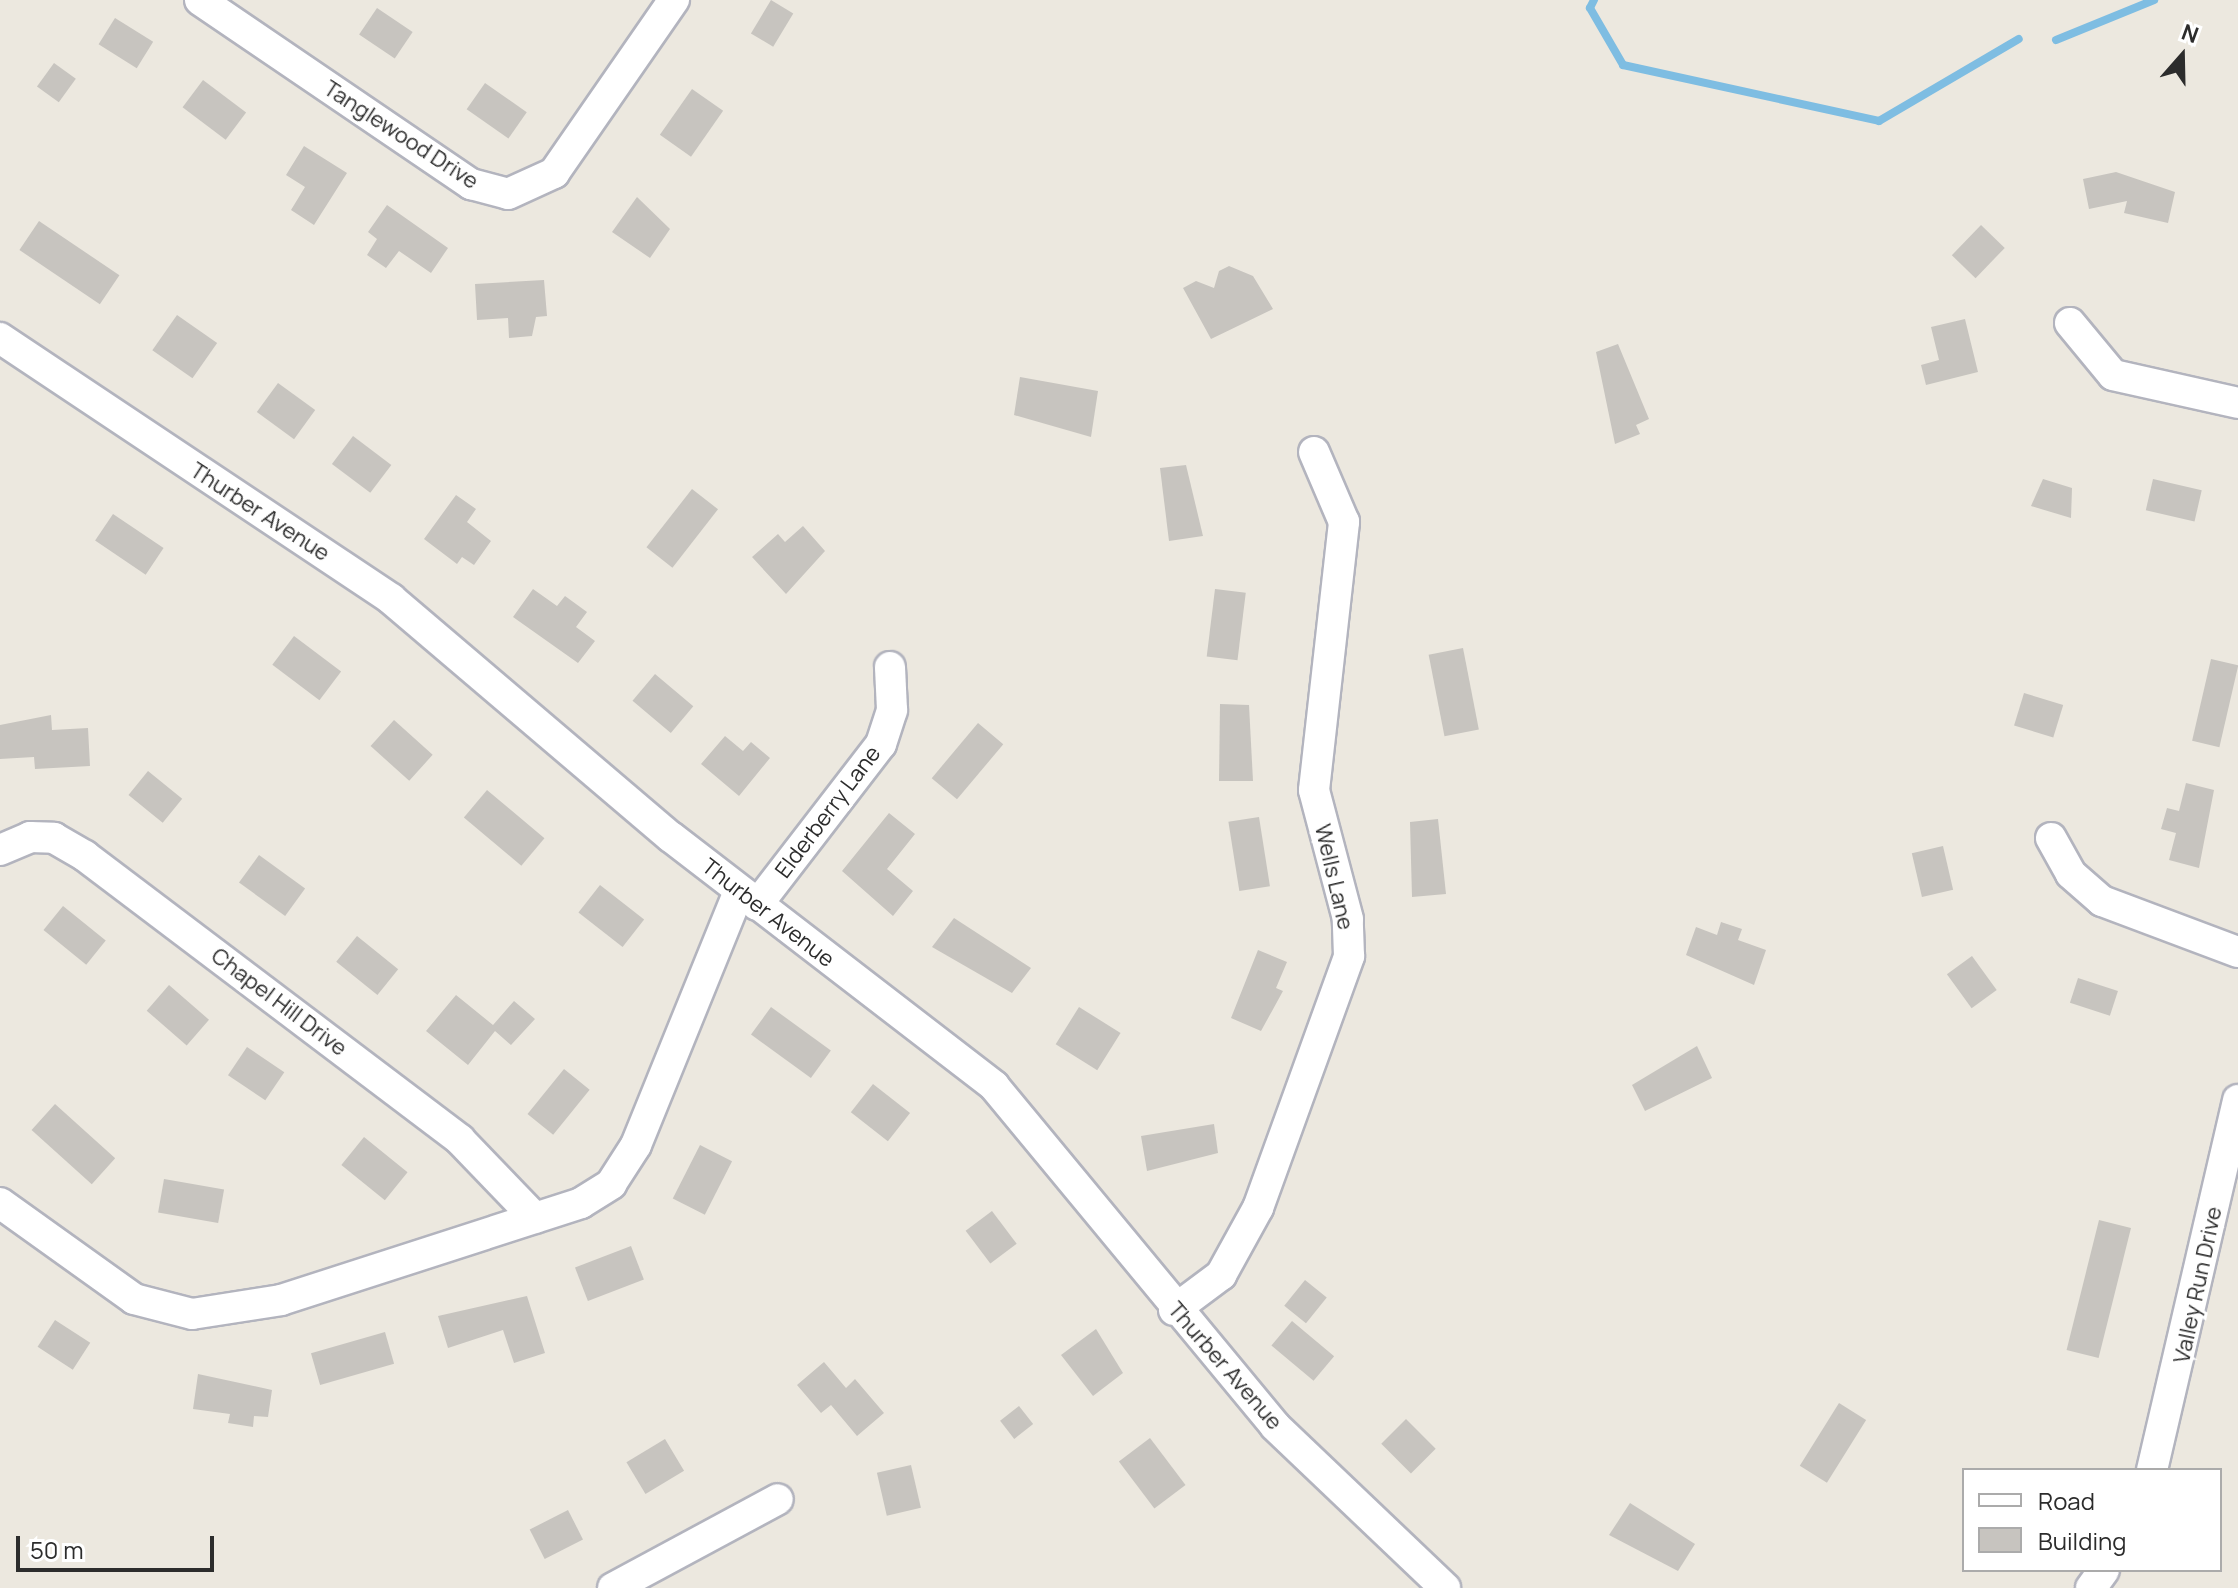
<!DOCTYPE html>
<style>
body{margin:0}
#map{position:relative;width:2238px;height:1588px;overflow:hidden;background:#ece8df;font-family:Manrope,sans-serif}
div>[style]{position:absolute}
.stream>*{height:8px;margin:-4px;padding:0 4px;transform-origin:4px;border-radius:4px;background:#7ebde2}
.building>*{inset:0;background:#c7c4bf;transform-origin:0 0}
.roads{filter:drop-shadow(2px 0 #b3b4be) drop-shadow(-2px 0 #b3b4be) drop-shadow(0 2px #b3b4be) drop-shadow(0 -2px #b3b4be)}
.street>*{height:30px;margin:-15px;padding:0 15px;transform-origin:15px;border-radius:15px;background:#fff}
span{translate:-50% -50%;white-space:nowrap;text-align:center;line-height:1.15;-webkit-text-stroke:6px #fff;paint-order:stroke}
.street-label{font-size:22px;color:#2c2c2c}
.legend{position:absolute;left:1962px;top:1468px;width:260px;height:104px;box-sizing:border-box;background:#fff;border:2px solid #ababab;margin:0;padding:10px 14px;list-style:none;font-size:24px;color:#2c2c2c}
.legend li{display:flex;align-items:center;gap:16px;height:40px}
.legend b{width:40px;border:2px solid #ababab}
.north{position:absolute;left:2142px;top:16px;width:80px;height:80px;-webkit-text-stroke:6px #fff;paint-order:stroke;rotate:20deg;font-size:22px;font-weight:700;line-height:32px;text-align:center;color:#2c2c2c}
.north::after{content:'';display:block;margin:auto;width:28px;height:36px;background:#2c2c2c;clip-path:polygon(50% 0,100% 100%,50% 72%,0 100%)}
.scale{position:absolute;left:16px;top:1536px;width:198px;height:36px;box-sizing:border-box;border:4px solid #2c2c2c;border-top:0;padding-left:10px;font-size:24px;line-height:28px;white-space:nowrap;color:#2c2c2c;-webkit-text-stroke:6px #fff;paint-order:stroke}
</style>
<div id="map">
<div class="stream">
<i style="left:1594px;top:0;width:9px;rotate:117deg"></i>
<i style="left:1590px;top:8px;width:66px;rotate:59.9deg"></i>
<i style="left:1623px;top:65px;width:262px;rotate:12.3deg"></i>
<i style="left:1879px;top:121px;width:162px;rotate:-30.4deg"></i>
<i style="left:2056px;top:40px;width:106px;rotate:-22.2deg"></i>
</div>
<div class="building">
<i style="left:771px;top:0;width:26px;height:39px;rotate:31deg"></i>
<i style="left:377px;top:8px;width:43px;height:32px;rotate:34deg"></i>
<i style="left:115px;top:18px;width:45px;height:31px;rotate:32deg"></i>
<i style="left:54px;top:63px;width:27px;height:29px;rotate:36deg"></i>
<i style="left:203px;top:80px;width:54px;height:34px;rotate:37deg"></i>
<i style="left:485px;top:83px;width:51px;height:32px;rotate:35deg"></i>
<i style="left:692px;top:89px;width:38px;height:56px;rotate:35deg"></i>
<i style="clip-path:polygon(304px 146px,347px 173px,314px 225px,291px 210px,305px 187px,286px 175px)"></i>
<i style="clip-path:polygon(2116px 172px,2175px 192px,2168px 223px,2124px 213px,2127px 201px,2089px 209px,2083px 179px)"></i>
<i style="clip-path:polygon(637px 197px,670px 229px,650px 258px,612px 232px)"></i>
<i style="clip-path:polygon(387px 205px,448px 248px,431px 273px,399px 251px,386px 268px,367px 255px,377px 239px,368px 232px)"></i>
<i style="left:39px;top:221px;width:97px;height:35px;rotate:34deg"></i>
<i style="left:1981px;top:225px;width:33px;height:42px;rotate:44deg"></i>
<i style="clip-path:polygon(1229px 266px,1253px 276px,1273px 309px,1211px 339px,1183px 288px,1196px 281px,1214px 288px,1219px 271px)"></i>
<i style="clip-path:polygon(544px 280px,547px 316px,536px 317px,532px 336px,509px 338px,508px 318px,477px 320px,475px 284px)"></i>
<i style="left:177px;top:315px;width:49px;height:43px;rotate:35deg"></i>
<i style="clip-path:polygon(1965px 319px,1978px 372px,1926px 385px,1921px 365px,1939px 360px,1931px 327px)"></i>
<i style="clip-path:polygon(1618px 344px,1649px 419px,1636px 425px,1640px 434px,1615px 444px,1596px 352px)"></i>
<i style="clip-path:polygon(1020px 377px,1098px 391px,1091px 437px,1014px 415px)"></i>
<i style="left:278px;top:383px;width:46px;height:36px;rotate:36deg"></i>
<i style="left:353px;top:436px;width:48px;height:35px;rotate:37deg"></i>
<i style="clip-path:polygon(1186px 465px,1203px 536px,1169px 541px,1160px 468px)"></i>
<i style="clip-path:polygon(2043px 479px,2072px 488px,2071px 518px,2031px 506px)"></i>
<i style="left:2153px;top:479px;width:50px;height:32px;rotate:13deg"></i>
<i style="left:692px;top:489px;width:33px;height:74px;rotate:38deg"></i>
<i style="clip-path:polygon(456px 495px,476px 509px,467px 522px,491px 541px,474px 565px,462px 557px,457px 564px,424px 539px)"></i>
<i style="left:113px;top:514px;width:61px;height:32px;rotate:34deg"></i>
<i style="clip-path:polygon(803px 526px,825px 551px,786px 594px,752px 557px,778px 534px,785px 542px)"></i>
<i style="clip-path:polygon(533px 589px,557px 606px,565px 596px,587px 612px,576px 627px,595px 641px,578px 663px,513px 617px)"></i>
<i style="left:1215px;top:589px;width:31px;height:68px;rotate:7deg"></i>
<i style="left:294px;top:636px;width:59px;height:36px;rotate:37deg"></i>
<i style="left:1463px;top:648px;width:83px;height:35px;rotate:79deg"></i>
<i style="left:2211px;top:659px;width:28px;height:84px;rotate:13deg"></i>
<i style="left:655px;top:674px;width:50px;height:35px;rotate:40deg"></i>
<i style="left:2024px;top:693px;width:41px;height:34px;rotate:17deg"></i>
<i style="clip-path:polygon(1220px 704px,1249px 705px,1253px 781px,1219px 781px)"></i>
<i style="clip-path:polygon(51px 715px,52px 730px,88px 728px,90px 766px,35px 769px,34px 757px,0 759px,0 725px)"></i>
<i style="left:394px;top:720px;width:52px;height:35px;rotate:42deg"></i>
<i style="left:978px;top:723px;width:33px;height:72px;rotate:40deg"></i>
<i style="clip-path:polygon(725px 736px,743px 751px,751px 742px,770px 758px,739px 796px,701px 764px)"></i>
<i style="left:148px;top:771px;width:44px;height:31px;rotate:39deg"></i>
<i style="clip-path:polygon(2186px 783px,2214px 790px,2199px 868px,2169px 860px,2176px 833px,2161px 829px,2167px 808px,2179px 811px)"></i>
<i style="left:487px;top:790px;width:75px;height:36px;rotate:40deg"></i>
<i style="clip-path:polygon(889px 813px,915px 834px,887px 869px,913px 891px,893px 916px,842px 871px)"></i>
<i style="left:1259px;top:817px;width:70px;height:31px;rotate:81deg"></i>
<i style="clip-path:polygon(1438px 819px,1446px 894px,1412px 897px,1410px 822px)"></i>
<i style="left:1943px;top:846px;width:45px;height:32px;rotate:77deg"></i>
<i style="left:259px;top:855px;width:57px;height:34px;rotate:36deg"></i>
<i style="left:600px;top:885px;width:56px;height:35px;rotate:38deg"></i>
<i style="left:63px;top:906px;width:55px;height:31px;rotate:39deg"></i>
<i style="clip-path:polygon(954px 918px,1031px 968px,1012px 993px,932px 947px)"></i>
<i style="clip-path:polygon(1721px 922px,1742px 929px,1738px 940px,1766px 950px,1754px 985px,1686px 955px,1696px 927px,1717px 935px)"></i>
<i style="left:357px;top:936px;width:53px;height:33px;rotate:39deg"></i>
<i style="clip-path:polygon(1258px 950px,1287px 962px,1276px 988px,1283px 991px,1261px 1031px,1231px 1018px)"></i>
<i style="left:1972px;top:956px;width:42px;height:31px;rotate:54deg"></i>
<i style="left:2078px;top:978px;width:42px;height:26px;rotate:18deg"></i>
<i style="left:169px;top:985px;width:53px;height:34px;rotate:41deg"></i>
<i style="clip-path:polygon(456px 995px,493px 1025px,514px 1001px,535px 1019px,511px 1045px,495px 1031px,468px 1065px,426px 1031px)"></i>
<i style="left:771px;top:1007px;width:74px;height:34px;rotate:36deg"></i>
<i style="left:1079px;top:1007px;width:49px;height:44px;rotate:32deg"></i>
<i style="clip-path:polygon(1697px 1046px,1712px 1078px,1645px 1111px,1632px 1085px)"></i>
<i style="left:247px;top:1047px;width:45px;height:34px;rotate:34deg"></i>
<i style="left:564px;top:1069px;width:33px;height:58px;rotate:39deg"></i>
<i style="left:873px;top:1084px;width:47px;height:36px;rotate:38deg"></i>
<i style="left:55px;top:1104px;width:81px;height:35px;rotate:42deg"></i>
<i style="clip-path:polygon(1214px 1124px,1218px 1153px,1147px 1171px,1141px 1136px)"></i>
<i style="left:364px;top:1137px;width:56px;height:36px;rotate:39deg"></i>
<i style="left:700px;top:1145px;width:36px;height:60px;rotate:27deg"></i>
<i style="left:164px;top:1179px;width:61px;height:34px;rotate:10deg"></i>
<i style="left:992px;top:1211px;width:41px;height:33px;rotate:53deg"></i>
<i style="left:2099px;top:1220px;width:33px;height:134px;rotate:14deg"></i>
<i style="left:631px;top:1246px;width:36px;height:60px;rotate:69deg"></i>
<i style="left:1305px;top:1280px;width:28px;height:33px;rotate:39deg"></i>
<i style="clip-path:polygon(527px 1296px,545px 1353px,514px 1363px,503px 1330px,448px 1348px,438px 1316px)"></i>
<i style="left:55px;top:1320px;width:42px;height:32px;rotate:33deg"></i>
<i style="left:1292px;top:1321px;width:55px;height:32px;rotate:40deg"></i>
<i style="clip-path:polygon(1096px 1329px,1123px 1373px,1093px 1396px,1061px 1355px)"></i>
<i style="left:385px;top:1332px;width:33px;height:77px;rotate:74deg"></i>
<i style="clip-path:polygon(824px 1362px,846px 1388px,855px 1379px,884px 1413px,857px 1436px,831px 1405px,821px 1413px,797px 1385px)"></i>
<i style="clip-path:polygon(198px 1374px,272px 1390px,268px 1417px,254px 1416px,253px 1427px,228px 1423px,230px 1414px,193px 1409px)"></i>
<i style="left:1839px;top:1403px;width:32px;height:74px;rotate:32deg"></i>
<i style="left:1019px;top:1406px;width:23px;height:24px;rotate:52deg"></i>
<i style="left:1406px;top:1419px;width:42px;height:35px;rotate:45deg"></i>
<i style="left:1150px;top:1438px;width:59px;height:39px;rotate:53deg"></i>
<i style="left:665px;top:1439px;width:37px;height:45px;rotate:59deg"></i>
<i style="left:911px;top:1465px;width:44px;height:35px;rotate:77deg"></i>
<i style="clip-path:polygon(1630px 1503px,1695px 1544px,1678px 1571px,1609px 1535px)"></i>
<i style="left:568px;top:1510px;width:33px;height:43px;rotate:63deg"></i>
</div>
<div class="roads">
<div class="street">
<i style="left:200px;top:0;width:328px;rotate:34.2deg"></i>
<i style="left:471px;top:184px;width:38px;rotate:15deg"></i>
<i style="left:508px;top:194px;width:51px;rotate:-24.5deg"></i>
<i style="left:554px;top:173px;width:211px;rotate:-55.3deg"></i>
<i style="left:2070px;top:323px;width:67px;rotate:50.4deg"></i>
<i style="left:2113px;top:375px;width:128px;rotate:12.6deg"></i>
<i style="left:0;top:338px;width:470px;rotate:33.7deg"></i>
<i style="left:391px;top:599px;width:367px;rotate:40.4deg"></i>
<i style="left:671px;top:837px;width:408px;rotate:37.6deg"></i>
<i style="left:994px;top:1086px;width:441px;rotate:50.4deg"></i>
<i style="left:1275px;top:1426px;width:235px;rotate:43.6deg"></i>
<i style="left:2051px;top:838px;width:41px;rotate:60.9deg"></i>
<i style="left:2071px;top:874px;width:41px;rotate:41.1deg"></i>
<i style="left:2102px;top:901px;width:145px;rotate:20.6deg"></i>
<i style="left:0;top:850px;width:33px;rotate:-23deg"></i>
<i style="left:30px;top:837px;width:24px;rotate:2deg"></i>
<i style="left:54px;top:838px;width:36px;rotate:30deg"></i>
<i style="left:85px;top:856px;width:470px;rotate:37.1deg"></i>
<i style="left:460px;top:1140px;width:108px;rotate:46.1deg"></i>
<i style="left:757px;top:905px;width:203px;rotate:-52.4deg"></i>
<i style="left:881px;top:744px;width:36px;rotate:-72deg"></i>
<i style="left:892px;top:710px;width:43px;rotate:-92.7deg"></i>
<i style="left:0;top:1203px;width:165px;rotate:35.6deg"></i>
<i style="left:134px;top:1299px;width:60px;rotate:14.5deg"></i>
<i style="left:192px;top:1314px;width:90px;rotate:-8.9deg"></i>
<i style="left:281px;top:1300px;width:315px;rotate:-17.9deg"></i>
<i style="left:581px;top:1203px;width:36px;rotate:-32deg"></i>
<i style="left:611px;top:1184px;width:46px;rotate:-57.3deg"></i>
<i style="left:636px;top:1145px;width:274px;rotate:-67.9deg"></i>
<i style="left:1174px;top:1310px;width:59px;rotate:-36.7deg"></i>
<i style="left:1221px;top:1275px;width:77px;rotate:-61.1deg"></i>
<i style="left:1258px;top:1208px;width:268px;rotate:-70.1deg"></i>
<i style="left:1349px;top:956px;width:37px;rotate:-92deg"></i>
<i style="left:1348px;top:919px;width:133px;rotate:-104.8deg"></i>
<i style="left:1314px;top:790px;width:270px;rotate:-83.6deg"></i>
<i style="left:1344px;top:522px;width:76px;rotate:-113.2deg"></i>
<i style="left:2152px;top:1470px;width:380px;rotate:-76.9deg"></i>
<i style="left:613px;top:1588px;width:187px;rotate:-28.3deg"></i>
<i style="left:2091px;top:1588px;width:22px;rotate:-54deg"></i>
</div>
</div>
<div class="street-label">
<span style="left:401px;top:135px;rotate:33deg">Tanglewood Drive</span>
<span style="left:260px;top:512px;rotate:33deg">Thurber Avenue</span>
<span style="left:828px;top:812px;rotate:-53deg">Elderberry Lane</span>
<span style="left:1334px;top:877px;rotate:77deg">Wells Lane</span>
<span style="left:768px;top:913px;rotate:38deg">Thurber Avenue</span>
<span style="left:279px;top:1002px;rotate:37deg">Chapel Hill Drive</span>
<span style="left:2198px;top:1285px;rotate:-78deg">Valley Run Drive</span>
<span style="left:1225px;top:1366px;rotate:49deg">Thurber Avenue</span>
</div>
<ul class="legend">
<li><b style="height:10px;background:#fff"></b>Road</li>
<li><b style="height:22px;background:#c7c4bf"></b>Building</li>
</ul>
<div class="north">N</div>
<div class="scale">50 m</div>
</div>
